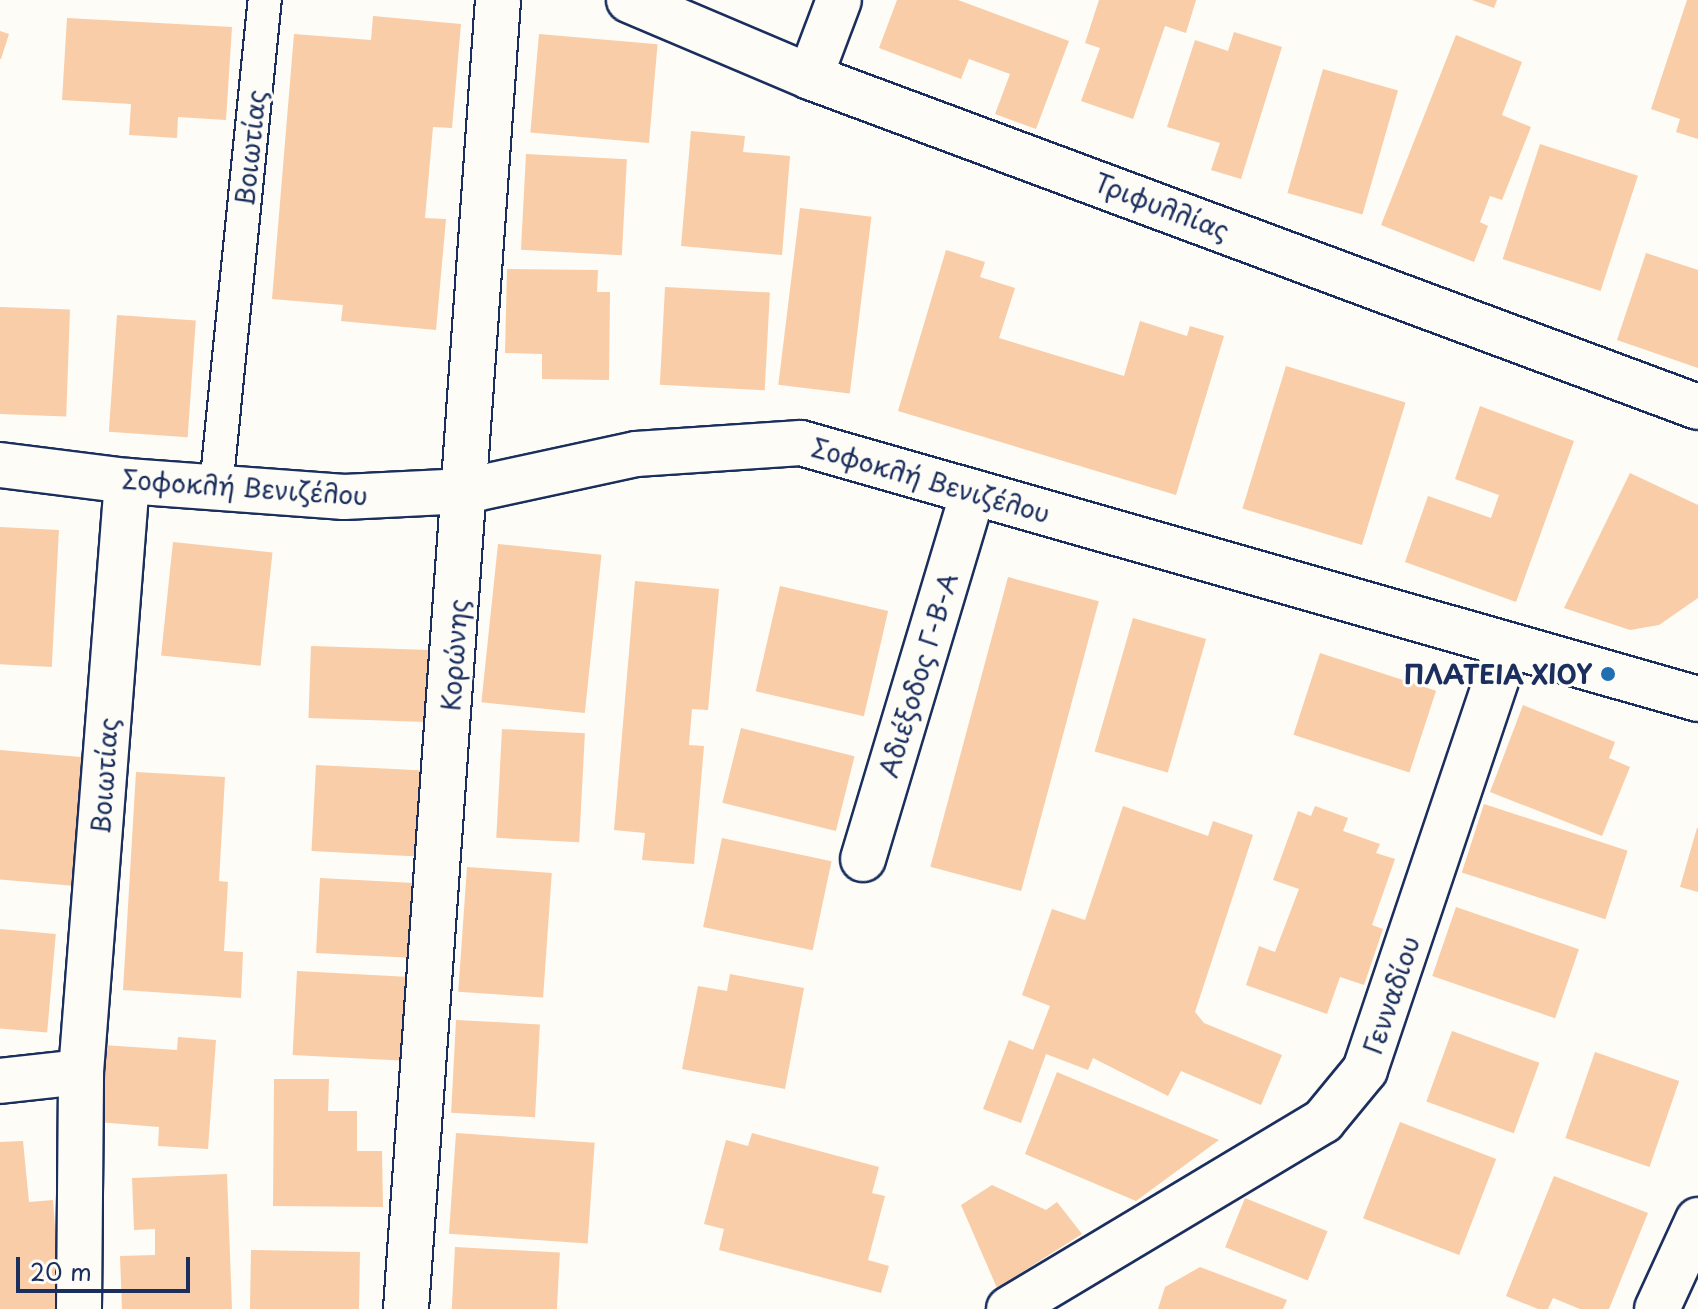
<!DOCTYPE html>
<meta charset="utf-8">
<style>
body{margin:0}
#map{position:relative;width:1698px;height:1309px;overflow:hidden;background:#fdfcf7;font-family:"Playpen Sans",sans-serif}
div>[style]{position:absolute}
.building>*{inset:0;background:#f9cda7;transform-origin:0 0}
.roads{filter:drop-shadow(2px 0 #1b2f5e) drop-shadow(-2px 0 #1b2f5e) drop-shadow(0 2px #1b2f5e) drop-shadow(0 -2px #1b2f5e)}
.service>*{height:32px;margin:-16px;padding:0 16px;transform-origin:16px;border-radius:16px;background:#fdfcf7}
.minor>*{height:44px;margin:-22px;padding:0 22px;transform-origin:22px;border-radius:22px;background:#fdfcf7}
.tertiary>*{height:44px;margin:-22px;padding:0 22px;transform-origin:22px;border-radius:22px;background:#fdfcf7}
.dots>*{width:22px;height:22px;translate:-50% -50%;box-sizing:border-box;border:4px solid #fdfcf7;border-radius:50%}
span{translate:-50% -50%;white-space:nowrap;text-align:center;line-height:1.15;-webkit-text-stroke:6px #fdfcf7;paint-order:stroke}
.street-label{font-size:26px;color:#1b2f5e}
.poi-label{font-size:26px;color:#1b2f5e;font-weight:700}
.right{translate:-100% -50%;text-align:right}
.scale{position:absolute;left:16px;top:1257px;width:174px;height:36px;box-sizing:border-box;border:4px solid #1b2f5e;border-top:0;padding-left:10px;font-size:24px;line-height:28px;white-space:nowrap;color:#1b2f5e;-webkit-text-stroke:6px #fdfcf7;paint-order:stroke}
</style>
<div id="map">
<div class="building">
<i style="clip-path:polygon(897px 0,958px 0,1069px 41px,1036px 129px,995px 114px,1010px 74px,969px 59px,961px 79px,879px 48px)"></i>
<i style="clip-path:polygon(1099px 0,1196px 0,1186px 33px,1165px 26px,1133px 119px,1081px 101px,1100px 48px,1085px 43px)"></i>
<i style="clip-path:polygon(1472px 0,1497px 0,1494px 8px)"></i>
<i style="clip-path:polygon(1687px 0,1698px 0,1698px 139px,1676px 132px,1680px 119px,1651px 109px)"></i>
<i style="clip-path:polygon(373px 16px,461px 24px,452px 128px,433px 127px,425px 218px,446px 219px,436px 330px,341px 321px,343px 305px,272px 299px,294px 34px,371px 40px)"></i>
<i style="clip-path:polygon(67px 18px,232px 27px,226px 120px,178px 117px,177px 138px,129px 135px,131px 104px,62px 100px)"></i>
<i style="clip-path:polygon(0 31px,9px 34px,1px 59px,0 59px)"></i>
<i style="clip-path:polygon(1234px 32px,1282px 47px,1241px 179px,1211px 170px,1220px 143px,1167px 127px,1195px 40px,1228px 51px)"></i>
<i style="left:539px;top:34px;width:119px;height:99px;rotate:5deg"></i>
<i style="clip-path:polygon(1456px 35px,1522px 62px,1502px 115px,1531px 127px,1502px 200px,1490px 196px,1480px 222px,1488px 226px,1474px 262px,1381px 225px)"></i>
<i style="left:1323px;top:69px;width:78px;height:129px;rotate:16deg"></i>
<i style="clip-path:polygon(691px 131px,745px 136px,743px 152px,790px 156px,782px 255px,681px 246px)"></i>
<i style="left:1540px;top:144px;width:103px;height:121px;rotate:18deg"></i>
<i style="left:526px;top:154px;width:101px;height:96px;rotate:3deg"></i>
<i style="left:800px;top:208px;width:72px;height:178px;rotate:7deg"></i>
<i style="clip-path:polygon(946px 250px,985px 262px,980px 277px,1015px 288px,999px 338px,1124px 376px,1140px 321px,1187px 336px,1190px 326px,1224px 336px,1176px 495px,898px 411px)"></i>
<i style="clip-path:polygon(1646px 253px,1698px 270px,1698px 368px,1617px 340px)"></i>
<i style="clip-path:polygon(507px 269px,598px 270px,597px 292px,610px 292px,609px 380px,542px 379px,542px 354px,505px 353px)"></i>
<i style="left:665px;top:287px;width:105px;height:98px;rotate:3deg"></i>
<i style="left:0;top:307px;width:70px;height:107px;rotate:2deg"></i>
<i style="left:117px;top:315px;width:79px;height:117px;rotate:4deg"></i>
<i style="left:1286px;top:366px;width:125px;height:149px;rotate:17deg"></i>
<i style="clip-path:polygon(1480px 406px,1574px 441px,1516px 602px,1405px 562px,1428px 496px,1491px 518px,1499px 495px,1455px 479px)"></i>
<i style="clip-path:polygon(1630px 473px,1698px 505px,1698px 598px,1659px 625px,1630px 630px,1564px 608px)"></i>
<i style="left:0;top:527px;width:59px;height:137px;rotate:3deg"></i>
<i style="left:173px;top:542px;width:100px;height:114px;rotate:6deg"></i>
<i style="left:498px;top:544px;width:104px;height:159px;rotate:6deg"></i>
<i style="left:1008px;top:577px;width:94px;height:300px;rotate:15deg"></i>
<i style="clip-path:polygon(635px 581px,719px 589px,708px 710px,692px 709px,689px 745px,704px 746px,694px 864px,642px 860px,645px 833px,614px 830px)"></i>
<i style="left:780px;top:586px;width:111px;height:108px;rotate:13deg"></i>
<i style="left:1133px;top:618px;width:76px;height:139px;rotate:16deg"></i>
<i style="left:311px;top:646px;width:118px;height:72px;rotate:2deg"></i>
<i style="left:1320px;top:653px;width:122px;height:86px;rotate:18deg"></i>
<i style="clip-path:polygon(1523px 705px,1615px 742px,1609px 758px,1630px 767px,1602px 836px,1490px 792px)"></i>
<i style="left:741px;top:728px;width:117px;height:77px;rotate:14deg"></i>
<i style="left:502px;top:729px;width:83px;height:109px;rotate:3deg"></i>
<i style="left:0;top:750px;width:87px;height:129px;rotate:5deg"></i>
<i style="left:316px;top:765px;width:107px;height:86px;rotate:3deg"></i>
<i style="clip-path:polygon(136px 772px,225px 777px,219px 881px,228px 882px,224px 951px,243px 952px,241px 998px,123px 990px)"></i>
<i style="left:1484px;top:804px;width:151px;height:72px;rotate:18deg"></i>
<i style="clip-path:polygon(1123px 806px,1208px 836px,1213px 821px,1253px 835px,1195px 1012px,1204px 1023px,1282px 1055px,1261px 1105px,1181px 1071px,1168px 1096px,1093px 1058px,1088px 1070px,1046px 1054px,1021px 1123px,983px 1109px,1009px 1040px,1033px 1050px,1050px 1006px,1022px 995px,1052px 909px,1085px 920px)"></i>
<i style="clip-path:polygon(1315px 806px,1348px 818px,1343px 831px,1380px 844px,1376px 853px,1395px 859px,1372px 925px,1383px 929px,1364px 985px,1340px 977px,1327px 1014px,1246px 985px,1259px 946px,1275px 952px,1299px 889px,1273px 880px,1298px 811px,1311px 816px)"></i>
<i style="clip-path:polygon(1697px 828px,1698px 828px,1698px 892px,1680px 887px)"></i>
<i style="left:722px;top:838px;width:112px;height:91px;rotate:12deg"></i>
<i style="left:467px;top:867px;width:85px;height:125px;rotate:4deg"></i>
<i style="left:320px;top:878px;width:94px;height:75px;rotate:3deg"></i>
<i style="left:1456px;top:907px;width:130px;height:73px;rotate:19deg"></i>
<i style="left:0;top:929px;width:56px;height:99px;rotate:5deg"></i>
<i style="left:297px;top:971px;width:113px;height:84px;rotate:3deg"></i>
<i style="clip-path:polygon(730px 974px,804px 988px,785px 1089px,682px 1069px,698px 986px,727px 991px)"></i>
<i style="left:456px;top:1020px;width:84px;height:93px;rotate:3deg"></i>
<i style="left:1452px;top:1031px;width:93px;height:75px;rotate:20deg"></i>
<i style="clip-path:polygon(178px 1037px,216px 1040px,208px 1149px,158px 1146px,159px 1127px,98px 1122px,103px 1045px,177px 1050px)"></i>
<i style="left:1595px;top:1052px;width:89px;height:91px;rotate:19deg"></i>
<i style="clip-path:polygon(1057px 1072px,1219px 1140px,1136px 1201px,1025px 1154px)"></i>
<i style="clip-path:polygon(274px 1079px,329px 1079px,328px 1111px,357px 1111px,357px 1151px,382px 1151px,383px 1207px,273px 1206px)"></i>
<i style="left:1400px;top:1122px;width:103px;height:103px;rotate:21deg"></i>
<i style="left:456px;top:1133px;width:139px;height:101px;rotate:4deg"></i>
<i style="clip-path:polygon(752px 1133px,879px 1167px,872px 1193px,885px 1196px,868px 1260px,889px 1266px,881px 1293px,719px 1250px,724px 1229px,704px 1224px,726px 1140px,748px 1146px)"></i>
<i style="clip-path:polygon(23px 1141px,29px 1202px,53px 1200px,61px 1309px,0 1309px,0 1142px)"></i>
<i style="clip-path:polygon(227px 1174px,232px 1309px,122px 1309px,120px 1256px,155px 1255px,155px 1229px,134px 1230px,132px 1178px)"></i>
<i style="clip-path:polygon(1554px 1176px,1648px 1213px,1609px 1309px,1580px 1309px,1553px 1298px,1548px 1309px,1538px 1309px,1506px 1296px)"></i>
<i style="clip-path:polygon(992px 1185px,1046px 1210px,1057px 1202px,1082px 1234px,997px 1288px,961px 1205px)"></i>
<i style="left:1245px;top:1198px;width:89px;height:53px;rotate:22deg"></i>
<i style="left:455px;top:1247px;width:105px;height:62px;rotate:3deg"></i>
<i style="left:251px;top:1250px;width:109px;height:59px;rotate:1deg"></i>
<i style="clip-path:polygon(1200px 1267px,1287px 1300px,1283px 1309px,1158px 1309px,1165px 1287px)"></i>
</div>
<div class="roads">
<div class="service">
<i style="left:216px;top:488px;width:490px;rotate:-84.3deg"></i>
</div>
<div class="minor">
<i style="left:629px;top:0;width:197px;rotate:23deg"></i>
<i style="left:810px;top:77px;width:947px;rotate:20.39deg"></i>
<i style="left:810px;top:77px;width:82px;rotate:-69.4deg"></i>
<i style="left:863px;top:859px;width:383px;rotate:-73.3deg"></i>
<i style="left:0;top:1081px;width:81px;rotate:-6.3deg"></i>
<i style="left:79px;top:1309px;width:237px;rotate:-89.5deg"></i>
<i style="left:81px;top:1072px;width:593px;rotate:-85.55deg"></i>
<i style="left:406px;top:1309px;width:1312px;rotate:-85.98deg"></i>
<i style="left:1009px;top:1309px;width:366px;rotate:-30.9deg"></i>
<i style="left:1323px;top:1121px;width:66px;rotate:-50.5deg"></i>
<i style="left:1365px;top:1070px;width:448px;rotate:-71.4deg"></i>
<i style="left:1657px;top:1309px;width:98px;rotate:-65.3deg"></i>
</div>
<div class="tertiary">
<i style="left:0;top:465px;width:128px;rotate:7.2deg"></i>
<i style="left:127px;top:481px;width:218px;rotate:4.2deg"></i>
<i style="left:344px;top:497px;width:122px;rotate:-2.8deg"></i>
<i style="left:466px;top:491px;width:174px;rotate:-12.3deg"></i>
<i style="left:636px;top:454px;width:165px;rotate:-3.8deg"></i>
<i style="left:801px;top:443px;width:933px;rotate:15.93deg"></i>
</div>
</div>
<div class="dots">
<i style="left:1608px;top:674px;background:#1f6fb2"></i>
</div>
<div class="street-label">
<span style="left:250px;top:148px;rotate:-84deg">Βοιωτίας</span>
<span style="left:1162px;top:206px;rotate:21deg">Τριφυλλίας</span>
<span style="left:931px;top:480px;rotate:16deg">Σοφοκλή Βενιζέλου</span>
<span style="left:245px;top:487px;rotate:4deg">Σοφοκλή Βενιζέλου</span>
<span style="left:454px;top:655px;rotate:-86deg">Κορώνης</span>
<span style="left:918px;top:675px;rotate:-73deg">Αδιέξοδος Γ-Β-Α</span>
<span style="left:104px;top:776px;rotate:-86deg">Βοιωτίας</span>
<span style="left:1391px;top:995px;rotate:-71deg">Γενναδίου</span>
</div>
<div class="poi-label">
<span class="right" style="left:1592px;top:674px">ΠΛΑΤΕΙΑ ΧΙΟΥ</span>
</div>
<div class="scale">20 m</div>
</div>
